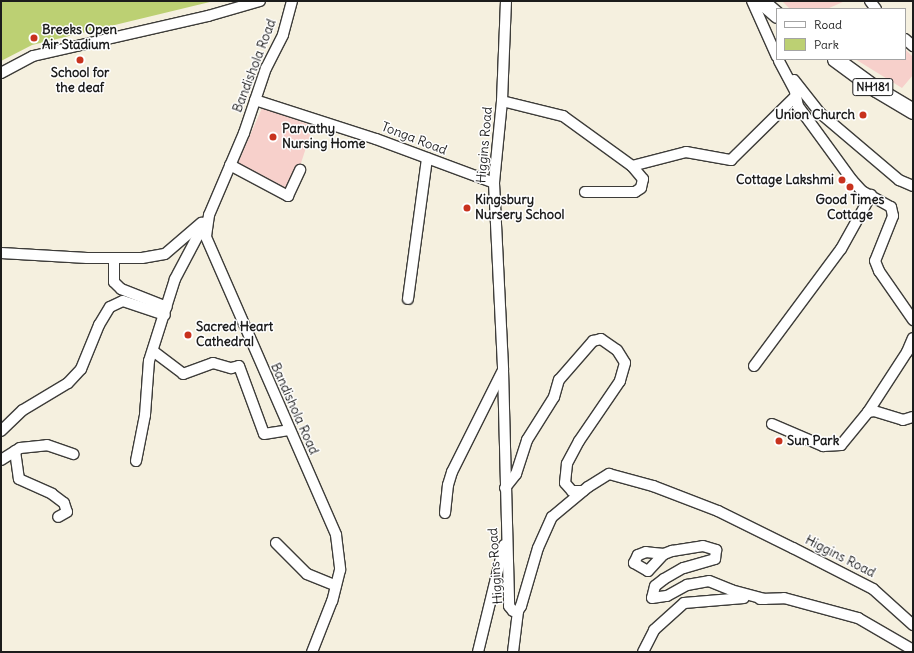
<!DOCTYPE html>
<style>
body{margin:0}
#map{position:relative;width:914px;height:653px;overflow:hidden;background:#f5f0df;font-family:Delius,sans-serif}
div>[style]{position:absolute}
.built>*{inset:0;background:#f7d0cb}
.green>*{inset:0;background:#bcd073}
.roads{filter:drop-shadow(1px 0 #3d3c39) drop-shadow(-1px 0 #3d3c39) drop-shadow(0 1px #3d3c39) drop-shadow(0 -1px #3d3c39)}
.minor>*{height:10px;margin:-5px;padding:0 5px;transform-origin:5px;border-radius:5px;background:#fff}
.highway>*{height:15px;margin:-7.5px;padding:0 7.5px;transform-origin:7.5px;border-radius:7.5px;background:#fff}
.dots>*{width:11px;height:11px;translate:-50% -50%;box-sizing:border-box;border:2px solid #fff;border-radius:50%}
span{translate:-50% -50%;white-space:nowrap;text-align:center;line-height:1.15;-webkit-text-stroke:3px #fff;paint-order:stroke}
.shield-label span{padding:1px 3px;background:#fff;border:1px solid;border-radius:3px;-webkit-text-stroke-width:0}
.shield-label{font-size:12px;color:#1c1c1c;font-weight:700}
.poi-label{font-size:13px;color:#1c1c1c;font-weight:700}
.left{translate:0 -50%;text-align:left}
.right{translate:-100% -50%;text-align:right}
.street-label{font-size:13px;color:#1c1c1c}
.frame{position:absolute;inset:0;border:2px solid #1c1c1c;pointer-events:none}
.legend{position:absolute;left:776px;top:8px;width:130px;height:52px;box-sizing:border-box;background:#fff;border:1px solid #a4a4a4;margin:0;padding:5px 7px;list-style:none;font-size:12px;color:#1c1c1c}
.legend li{display:flex;align-items:center;gap:8px;height:20px}
.legend b{width:20px;border:1px solid #a4a4a4}
</style>
<div id="map">
<div class="built">
<i style="clip-path:polygon(782px 1px,845px 1px,827px 9px,790px 9px)"></i>
<i style="clip-path:polygon(905px 49px,913px 57px,913px 75px,902px 88px,855px 59px,905px 59px)"></i>
<i style="clip-path:polygon(262px 108px,313px 126px,292px 191px,238px 163px)"></i>
</div>
<div class="green">
<i style="clip-path:polygon(1px 1px,214px 1px,32px 45px,1px 61px)"></i>
</div>
<div class="roads">
<div class="minor">
<i style="left:292px;top:1px;width:35px;rotate:105deg"></i>
<i style="left:283px;top:35px;width:37px;rotate:117deg"></i>
<i style="left:266px;top:68px;width:69px;rotate:108.7deg"></i>
<i style="left:244px;top:133px;width:89px;rotate:113.1deg"></i>
<i style="left:209px;top:215px;width:22px;rotate:98deg"></i>
<i style="left:206px;top:237px;width:325px;rotate:66.4deg"></i>
<i style="left:336px;top:535px;width:35px;rotate:83deg"></i>
<i style="left:340px;top:570px;width:32px;rotate:104deg"></i>
<i style="left:332px;top:601px;width:55px;rotate:111.4deg"></i>
<i style="left:506px;top:1px;width:100px;rotate:92.3deg"></i>
<i style="left:502px;top:101px;width:82px;rotate:95.6deg"></i>
<i style="left:494px;top:183px;width:187px;rotate:87.2deg"></i>
<i style="left:503px;top:370px;width:236px;rotate:88.5deg"></i>
<i style="left:509px;top:606px;width:6px;rotate:51deg"></i>
<i style="left:513px;top:611px;width:5px"></i>
<i style="left:518px;top:611px;width:6px;rotate:-59deg"></i>
<i style="left:521px;top:606px;width:60px;rotate:-73.7deg"></i>
<i style="left:538px;top:548px;width:34px;rotate:-66deg"></i>
<i style="left:552px;top:517px;width:47px;rotate:-39.8deg"></i>
<i style="left:588px;top:487px;width:25px;rotate:-32deg"></i>
<i style="left:609px;top:474px;width:46px;rotate:15.3deg"></i>
<i style="left:653px;top:486px;width:70px;rotate:21deg"></i>
<i style="left:718px;top:511px;width:84px;rotate:26.3deg"></i>
<i style="left:793px;top:548px;width:90px;rotate:27.1deg"></i>
<i style="left:873px;top:589px;width:54px;rotate:42deg"></i>
<i style="left:752px;top:1px;width:61px;rotate:65.9deg"></i>
<i style="left:870px;top:1px;width:10px;rotate:53deg"></i>
<i style="left:905px;top:39px;width:11px;rotate:41deg"></i>
<i style="left:779px;top:61px;width:34px;rotate:62deg"></i>
<i style="left:795px;top:91px;width:15px;rotate:79deg"></i>
<i style="left:798px;top:106px;width:92px;rotate:53.9deg"></i>
<i style="left:852px;top:180px;width:15px;rotate:48deg"></i>
<i style="left:862px;top:191px;width:33px;rotate:29deg"></i>
<i style="left:891px;top:207px;width:9px;rotate:77deg"></i>
<i style="left:893px;top:216px;width:48px;rotate:111.8deg"></i>
<i style="left:875px;top:261px;width:11px;rotate:68deg"></i>
<i style="left:879px;top:271px;width:60px;rotate:55.2deg"></i>
<i style="left:1px;top:73px;width:36px;rotate:-28deg"></i>
<i style="left:33px;top:56px;width:180px;rotate:-12.9deg"></i>
<i style="left:208px;top:16px;width:54px;rotate:-16.1deg"></i>
<i style="left:794px;top:80px;width:42px;rotate:51.8deg"></i>
<i style="left:820px;top:113px;width:104px;rotate:40.3deg"></i>
<i style="left:899px;top:180px;width:15px;rotate:23deg"></i>
<i style="left:255px;top:100px;width:127px;rotate:17.9deg"></i>
<i style="left:376px;top:139px;width:126px;rotate:20.4deg"></i>
<i style="left:502px;top:101px;width:63px;rotate:13.8deg"></i>
<i style="left:563px;top:116px;width:85px;rotate:35.9deg"></i>
<i style="left:632px;top:166px;width:17px;rotate:50deg"></i>
<i style="left:643px;top:179px;width:9px;rotate:103deg"></i>
<i style="left:641px;top:188px;width:7px;rotate:146deg"></i>
<i style="left:635px;top:192px;width:50px;rotate:180deg"></i>
<i style="left:230px;top:165px;width:66px;rotate:28.1deg"></i>
<i style="left:288px;top:196px;width:29px;rotate:-65deg"></i>
<i style="left:632px;top:166px;width:56px;rotate:-14.5deg"></i>
<i style="left:686px;top:152px;width:46px;rotate:10.1deg"></i>
<i style="left:731px;top:160px;width:91px;rotate:-44.6deg"></i>
<i style="left:1px;top:253px;width:86px;rotate:3.3deg"></i>
<i style="left:87px;top:258px;width:55px"></i>
<i style="left:142px;top:258px;width:23px;rotate:-10deg"></i>
<i style="left:165px;top:254px;width:48px;rotate:-40.7deg"></i>
<i style="left:114px;top:258px;width:24px;rotate:90deg"></i>
<i style="left:114px;top:282px;width:10px;rotate:45deg"></i>
<i style="left:121px;top:289px;width:49px;rotate:21.4deg"></i>
<i style="left:408px;top:299px;width:142px;rotate:-82.3deg"></i>
<i style="left:153px;top:351px;width:38px;rotate:37deg"></i>
<i style="left:183px;top:374px;width:32px;rotate:-20deg"></i>
<i style="left:213px;top:363px;width:19px;rotate:16deg"></i>
<i style="left:231px;top:368px;width:8px;rotate:-14deg"></i>
<i style="left:239px;top:366px;width:72px;rotate:69.8deg"></i>
<i style="left:264px;top:434px;width:25px;rotate:-9deg"></i>
<i style="left:754px;top:366px;width:146px;rotate:-53.4deg"></i>
<i style="left:841px;top:249px;width:62px;rotate:-60.9deg"></i>
<i style="left:868px;top:412px;width:72px;rotate:-57deg"></i>
<i style="left:907px;top:352px;width:15px;rotate:-67deg"></i>
<i style="left:772px;top:424px;width:56px;rotate:23.3deg"></i>
<i style="left:823px;top:446px;width:18px;rotate:-3deg"></i>
<i style="left:841px;top:445px;width:43px;rotate:-50.7deg"></i>
<i style="left:868px;top:412px;width:6px;rotate:-9deg"></i>
<i style="left:874px;top:411px;width:30px;rotate:17deg"></i>
<i style="left:903px;top:420px;width:10px;rotate:-17deg"></i>
<i style="left:1px;top:431px;width:30px;rotate:-44deg"></i>
<i style="left:23px;top:410px;width:52px;rotate:-31deg"></i>
<i style="left:68px;top:383px;width:19px;rotate:-47deg"></i>
<i style="left:81px;top:369px;width:48px;rotate:-67.8deg"></i>
<i style="left:99px;top:325px;width:21px;rotate:-59deg"></i>
<i style="left:110px;top:307px;width:14px;rotate:-25deg"></i>
<i style="left:123px;top:301px;width:44px;rotate:18.4deg"></i>
<i style="left:15px;top:451px;width:28px;rotate:82deg"></i>
<i style="left:19px;top:479px;width:36px;rotate:24deg"></i>
<i style="left:52px;top:494px;width:15px;rotate:37deg"></i>
<i style="left:64px;top:503px;width:9px;rotate:72deg"></i>
<i style="left:67px;top:512px;width:10px;rotate:151deg"></i>
<i style="left:1px;top:460px;width:22px;rotate:-32deg"></i>
<i style="left:20px;top:448px;width:27px;rotate:-6deg"></i>
<i style="left:47px;top:445px;width:28px;rotate:19deg"></i>
<i style="left:136px;top:461px;width:47px;rotate:-78.9deg"></i>
<i style="left:145px;top:415px;width:54px;rotate:-85.8deg"></i>
<i style="left:149px;top:361px;width:86px;rotate:-72.4deg"></i>
<i style="left:175px;top:279px;width:64px;rotate:-62.2deg"></i>
<i style="left:505px;top:488px;width:18px;rotate:-52deg"></i>
<i style="left:516px;top:474px;width:36px;rotate:-72deg"></i>
<i style="left:527px;top:440px;width:51px;rotate:-57.9deg"></i>
<i style="left:554px;top:397px;width:18px;rotate:-74deg"></i>
<i style="left:559px;top:380px;width:52px;rotate:-48.9deg"></i>
<i style="left:593px;top:341px;width:8px;rotate:-14deg"></i>
<i style="left:601px;top:339px;width:19px;rotate:35deg"></i>
<i style="left:617px;top:350px;width:15px;rotate:58deg"></i>
<i style="left:625px;top:363px;width:19px;rotate:106deg"></i>
<i style="left:620px;top:381px;width:73px;rotate:124.3deg"></i>
<i style="left:579px;top:441px;width:26px;rotate:118deg"></i>
<i style="left:567px;top:464px;width:19px;rotate:96deg"></i>
<i style="left:565px;top:483px;width:11px;rotate:49deg"></i>
<i style="left:572px;top:491px;width:11px"></i>
<i style="left:445px;top:513px;width:28px;rotate:-84deg"></i>
<i style="left:448px;top:485px;width:14px;rotate:-73deg"></i>
<i style="left:452px;top:472px;width:112px;rotate:-63.4deg"></i>
<i style="left:276px;top:543px;width:44px;rotate:45deg"></i>
<i style="left:307px;top:574px;width:31px;rotate:22deg"></i>
<i style="left:664px;top:554px;width:18px;rotate:-174deg"></i>
<i style="left:646px;top:552px;width:9px;rotate:159deg"></i>
<i style="left:638px;top:555px;width:9px;rotate:117deg"></i>
<i style="left:634px;top:563px;width:16px;rotate:30deg"></i>
<i style="left:648px;top:571px;width:23px;rotate:-47deg"></i>
<i style="left:664px;top:554px;width:9px;rotate:-21deg"></i>
<i style="left:672px;top:551px;width:31px;rotate:-9deg"></i>
<i style="left:703px;top:546px;width:14px;rotate:17deg"></i>
<i style="left:716px;top:550px;width:9px;rotate:96deg"></i>
<i style="left:715px;top:559px;width:33px;rotate:164deg"></i>
<i style="left:683px;top:568px;width:22px;rotate:150deg"></i>
<i style="left:664px;top:579px;width:11px;rotate:142deg"></i>
<i style="left:655px;top:586px;width:12px;rotate:104deg"></i>
<i style="left:652px;top:598px;width:15px;rotate:-8deg"></i>
<i style="left:667px;top:596px;width:23px;rotate:-29deg"></i>
<i style="left:687px;top:585px;width:22px;rotate:-10deg"></i>
<i style="left:709px;top:581px;width:24px;rotate:22deg"></i>
<i style="left:731px;top:590px;width:35px;rotate:15deg"></i>
<i style="left:760px;top:599px;width:24px;rotate:-2deg"></i>
<i style="left:784px;top:598px;width:77px;rotate:15.1deg"></i>
<i style="left:858px;top:618px;width:64px;rotate:30.2deg"></i>
<i style="left:478px;top:652px;width:110px;rotate:-76.3deg"></i>
<i style="left:513px;top:652px;width:41px;rotate:-83deg"></i>
<i style="left:643px;top:652px;width:25px;rotate:-63deg"></i>
<i style="left:654px;top:630px;width:40px;rotate:-42deg"></i>
<i style="left:684px;top:603px;width:60px;rotate:-4.8deg"></i>
</div>
<div class="highway">
<i style="left:761px;top:1px;width:21px;rotate:41deg"></i>
<i style="left:835px;top:59px;width:51px;rotate:36.2deg"></i>
<i style="left:876px;top:89px;width:43px;rotate:30.7deg"></i>
</div>
</div>
<div class="dots">
<i style="left:34px;top:38px;background:#c8321e"></i>
<i style="left:80px;top:60px;background:#c8321e"></i>
<i style="left:863px;top:115px;background:#c8321e"></i>
<i style="left:273px;top:137px;background:#c8321e"></i>
<i style="left:842px;top:180px;background:#c8321e"></i>
<i style="left:850px;top:187px;background:#c8321e"></i>
<i style="left:467px;top:208px;background:#c8321e"></i>
<i style="left:188px;top:335px;background:#c8321e"></i>
<i style="left:779px;top:441px;background:#c8321e"></i>
</div>
<div class="shield-label">
<span style="left:873px;top:87px">NH181</span>
</div>
<div class="poi-label">
<span class="left" style="left:42px;top:38px">Breeks Open<br>Air Stadium</span>
<span style="left:80px;top:81px">School for<br>the deaf</span>
<span class="right" style="left:855px;top:115px">Union Church</span>
<span class="left" style="left:282px;top:137px">Parvathy<br>Nursing Home</span>
<span class="right" style="left:834px;top:180px">Cottage Lakshmi</span>
<span class="left" style="left:475px;top:208px">Kingsbury<br>Nursery School</span>
<span style="left:850px;top:208px">Good Times<br>Cottage</span>
<span class="left" style="left:196px;top:335px">Sacred Heart<br>Cathedral</span>
<span class="left" style="left:787px;top:441px">Sun Park</span>
</div>
<div class="street-label">
<span style="left:255px;top:66px;rotate:-69deg">Bandishola Road</span>
<span style="left:414px;top:139px;rotate:21deg">Tonga Road</span>
<span style="left:485px;top:145px;rotate:-85deg">Higgins Road</span>
<span style="left:294px;top:409px;rotate:66deg">Bandishola Road</span>
<span style="left:840px;top:557px;rotate:27deg">Higgins Road</span>
<span style="left:496px;top:566px;rotate:-94deg">Higgins Road</span>
</div>
<div class="frame"></div>
<ul class="legend">
<li><b style="height:5px;background:#fff"></b>Road</li>
<li><b style="height:11px;background:#bcd073"></b>Park</li>
</ul>
</div>
